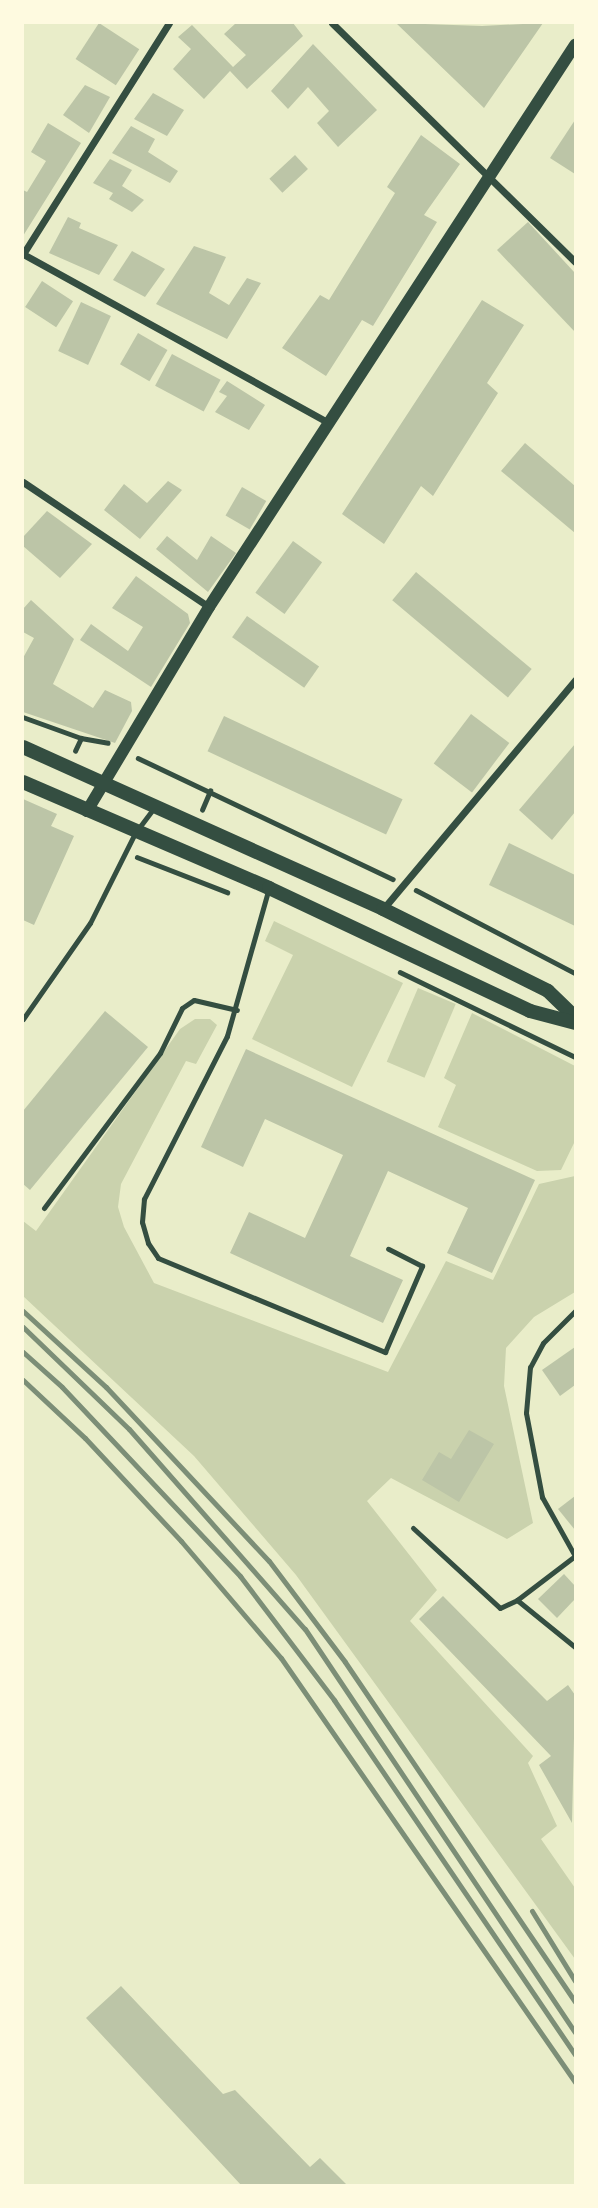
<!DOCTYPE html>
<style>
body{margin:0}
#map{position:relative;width:598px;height:2208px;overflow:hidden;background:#e9edc9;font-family:Arial,sans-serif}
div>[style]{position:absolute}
.green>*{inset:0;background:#cad2ad;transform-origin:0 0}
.building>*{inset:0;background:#bcc5a7;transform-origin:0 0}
.path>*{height:4.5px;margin:-2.25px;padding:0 2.25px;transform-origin:2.25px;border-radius:2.25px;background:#344e41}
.service>*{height:5px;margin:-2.5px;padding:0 2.5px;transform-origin:2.5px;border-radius:2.5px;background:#344e41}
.minor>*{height:7px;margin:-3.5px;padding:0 3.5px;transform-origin:3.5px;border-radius:3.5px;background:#344e41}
.tertiary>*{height:12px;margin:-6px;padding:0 6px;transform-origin:6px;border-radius:6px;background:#344e41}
.secondary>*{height:14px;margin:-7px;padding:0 7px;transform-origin:7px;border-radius:7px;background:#344e41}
.rail>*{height:5px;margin:-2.5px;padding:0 2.5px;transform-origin:2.5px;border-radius:2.5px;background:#7c8e77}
span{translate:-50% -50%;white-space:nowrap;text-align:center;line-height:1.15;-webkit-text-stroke:5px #fefae0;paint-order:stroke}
.frame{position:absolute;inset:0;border:24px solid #fefae0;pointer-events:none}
</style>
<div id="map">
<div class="green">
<i style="clip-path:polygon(274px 921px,403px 983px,352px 1087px,252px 1039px,293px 955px,265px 941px)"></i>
<i style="left:418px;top:988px;width:41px;height:80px;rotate:23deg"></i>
<i style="clip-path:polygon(472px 1013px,575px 1066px,575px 1141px,561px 1170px,537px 1171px,438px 1127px,456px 1085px,444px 1078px)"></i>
<i style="clip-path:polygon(195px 1019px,210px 1019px,217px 1025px,196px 1064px,186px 1061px,121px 1184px,118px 1207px,124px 1227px,154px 1283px,388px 1372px,446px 1261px,493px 1280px,539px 1184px,575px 1176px,575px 1292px,534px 1317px,506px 1348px,504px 1386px,533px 1523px,507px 1539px,391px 1478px,367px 1501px,437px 1590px,410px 1621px,533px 1756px,528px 1763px,557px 1826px,541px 1839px,575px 1888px,575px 1959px,296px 1575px,194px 1456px,23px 1296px,23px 1221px,36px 1231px,180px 1029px)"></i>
</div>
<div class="building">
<i style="left:99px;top:23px;width:48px;height:43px;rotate:33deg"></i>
<i style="clip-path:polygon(236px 23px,293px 23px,303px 36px,247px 89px,230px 71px,204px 99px,173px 69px,191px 49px,178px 37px,192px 25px,233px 67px,246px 55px,224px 34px)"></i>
<i style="clip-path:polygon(396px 23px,482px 26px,543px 23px,484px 108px)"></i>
<i style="clip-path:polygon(313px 44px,377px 110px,338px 147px,317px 123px,329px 111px,308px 87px,288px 109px,271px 91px)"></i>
<i style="clip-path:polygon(85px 85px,110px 97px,89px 133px,63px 115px)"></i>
<i style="clip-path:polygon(153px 93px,184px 110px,167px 136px,134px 119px)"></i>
<i style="clip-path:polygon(575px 120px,575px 174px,550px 158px)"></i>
<i style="clip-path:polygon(48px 123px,81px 143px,23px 236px,23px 190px,27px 192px,46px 161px,31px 152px)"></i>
<i style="clip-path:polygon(131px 126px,155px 139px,148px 152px,178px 171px,170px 183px,112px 153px)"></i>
<i style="clip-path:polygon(421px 135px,460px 164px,424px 215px,437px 222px,373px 326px,362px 320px,326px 376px,282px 348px,320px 295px,329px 300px,395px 193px,387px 187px)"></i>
<i style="left:295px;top:155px;width:19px;height:35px;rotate:47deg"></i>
<i style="clip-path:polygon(110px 159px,132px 170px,122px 186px,144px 200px,132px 212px,109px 199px,113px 193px,93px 183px)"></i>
<i style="clip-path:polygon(68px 217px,81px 223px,79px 228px,118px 245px,99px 275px,49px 253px)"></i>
<i style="clip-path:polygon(528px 222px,575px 273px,575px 332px,497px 250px)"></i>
<i style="clip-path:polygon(194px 246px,226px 257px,209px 293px,229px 305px,247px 278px,261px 283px,227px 339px,156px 304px)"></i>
<i style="clip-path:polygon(132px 251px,165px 269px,145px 297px,113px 280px)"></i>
<i style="left:42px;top:281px;width:37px;height:31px;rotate:33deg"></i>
<i style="clip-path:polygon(482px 300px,524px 325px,487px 383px,498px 393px,433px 496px,421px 486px,384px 544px,342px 514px)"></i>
<i style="left:81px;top:302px;width:33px;height:54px;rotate:25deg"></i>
<i style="left:138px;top:333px;width:34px;height:36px;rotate:30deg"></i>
<i style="left:172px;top:354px;width:55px;height:36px;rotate:28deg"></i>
<i style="clip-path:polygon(227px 381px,265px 405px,249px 430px,215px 412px,227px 396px,219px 392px)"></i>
<i style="clip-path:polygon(525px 443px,575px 486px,575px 533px,501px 471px)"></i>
<i style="clip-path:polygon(168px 481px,182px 490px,140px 539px,104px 510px,124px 484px,147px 503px)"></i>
<i style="left:242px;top:487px;width:28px;height:33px;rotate:30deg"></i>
<i style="clip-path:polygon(47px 511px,92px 544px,60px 578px,23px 546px,23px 537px)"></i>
<i style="clip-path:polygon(167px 536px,197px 560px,211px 536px,236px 553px,208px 592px,156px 549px)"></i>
<i style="left:293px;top:541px;width:36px;height:64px;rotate:36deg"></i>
<i style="left:416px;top:572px;width:151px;height:37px;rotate:40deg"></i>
<i style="clip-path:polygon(136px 576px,188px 614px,190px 623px,151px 687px,80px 640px,91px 624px,128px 651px,143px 627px,112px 608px)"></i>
<i style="clip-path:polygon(31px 600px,74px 639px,53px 684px,93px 708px,105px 690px,131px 702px,132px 711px,115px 743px,23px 712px,23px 658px,34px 638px,23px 632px,23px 609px)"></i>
<i style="left:247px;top:616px;width:88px;height:26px;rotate:35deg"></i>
<i style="left:471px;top:714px;width:48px;height:62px;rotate:37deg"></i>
<i style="left:224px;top:716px;width:197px;height:39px;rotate:25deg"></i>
<i style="clip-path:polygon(575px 744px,575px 812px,552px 840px,519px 810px)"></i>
<i style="clip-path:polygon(23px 799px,57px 814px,51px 826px,74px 836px,34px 925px,23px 920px)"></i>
<i style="clip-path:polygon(509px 843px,575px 875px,575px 926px,489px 885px)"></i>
<i style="clip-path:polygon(105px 1011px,148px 1047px,30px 1190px,23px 1184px,23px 1111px)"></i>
<i style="clip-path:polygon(246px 1049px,535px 1180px,492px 1273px,447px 1253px,468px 1208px,388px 1171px,350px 1256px,403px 1280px,383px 1323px,230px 1253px,249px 1212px,305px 1238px,343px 1155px,265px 1119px,243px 1167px,201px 1147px)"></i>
<i style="clip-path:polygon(575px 1347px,575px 1385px,560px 1396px,542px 1370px)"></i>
<i style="clip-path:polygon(469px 1430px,494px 1444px,459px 1502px,422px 1480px,439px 1452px,451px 1459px)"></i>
<i style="clip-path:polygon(575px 1496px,575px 1530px,558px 1509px)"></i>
<i style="clip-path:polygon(564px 1574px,575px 1586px,575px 1599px,557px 1618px,538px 1599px)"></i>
<i style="clip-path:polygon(443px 1596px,547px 1701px,568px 1685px,575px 1695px,572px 1823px,539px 1765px,551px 1756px,419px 1619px)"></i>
<i style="clip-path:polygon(121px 1986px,223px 2094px,235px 2090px,310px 2167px,320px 2158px,347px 2185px,241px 2185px,86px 2018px)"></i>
</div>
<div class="path">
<i style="left:23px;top:717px;width:62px;rotate:19.9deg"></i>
<i style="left:75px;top:751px;width:14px;rotate:-65deg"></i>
<i style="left:81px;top:738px;width:27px;rotate:10deg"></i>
<i style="left:138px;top:758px;width:282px;rotate:25.4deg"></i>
<i style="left:202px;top:810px;width:21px;rotate:-67deg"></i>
<i style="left:137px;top:857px;width:97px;rotate:21.3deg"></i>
<i style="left:416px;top:890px;width:179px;rotate:27.6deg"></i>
<i style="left:400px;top:972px;width:195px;rotate:25.9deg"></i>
</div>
<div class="service">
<i style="left:268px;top:891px;width:151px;rotate:105.8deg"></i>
<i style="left:227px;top:1036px;width:183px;rotate:117deg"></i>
<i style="left:144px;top:1199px;width:23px;rotate:95deg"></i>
<i style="left:142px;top:1222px;width:22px;rotate:74deg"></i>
<i style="left:148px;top:1243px;width:18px;rotate:56deg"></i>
<i style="left:158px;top:1258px;width:246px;rotate:22.5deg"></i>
<i style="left:385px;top:1352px;width:94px;rotate:-66.7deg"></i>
<i style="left:422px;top:1266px;width:38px;rotate:-153deg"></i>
<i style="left:23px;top:1019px;width:117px;rotate:-55.1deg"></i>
<i style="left:90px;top:923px;width:101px;rotate:-63.4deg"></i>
<i style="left:135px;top:833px;width:31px;rotate:-53deg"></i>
<i style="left:44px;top:1208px;width:194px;rotate:-53.2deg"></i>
<i style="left:160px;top:1053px;width:50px;rotate:-63.9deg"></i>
<i style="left:182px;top:1008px;width:14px;rotate:-34deg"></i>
<i style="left:194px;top:1000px;width:44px;rotate:13.1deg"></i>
<i style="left:575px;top:1311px;width:45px;rotate:135deg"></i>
<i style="left:543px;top:1343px;width:27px;rotate:118deg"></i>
<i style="left:530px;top:1367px;width:46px;rotate:95deg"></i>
<i style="left:526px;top:1413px;width:86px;rotate:79.2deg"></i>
<i style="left:542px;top:1497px;width:68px;rotate:60.8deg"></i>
<i style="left:413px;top:1528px;width:118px;rotate:42.6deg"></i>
<i style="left:500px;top:1608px;width:19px;rotate:-25deg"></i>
<i style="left:517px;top:1600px;width:75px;rotate:39deg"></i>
<i style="left:517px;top:1600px;width:73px;rotate:-37.2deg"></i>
</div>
<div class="minor">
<i style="left:332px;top:23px;width:341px;rotate:44.5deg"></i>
<i style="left:23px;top:254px;width:347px;rotate:28.9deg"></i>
<i style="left:23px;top:254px;width:273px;rotate:-57.7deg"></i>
<i style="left:23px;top:482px;width:224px;rotate:33.9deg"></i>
<i style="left:383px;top:909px;width:299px;rotate:-50deg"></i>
</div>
<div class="tertiary">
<i style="left:87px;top:811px;width:238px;rotate:-59.1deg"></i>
<i style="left:209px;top:607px;width:671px;rotate:-56.93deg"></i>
</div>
<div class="secondary">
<i style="left:23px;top:747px;width:395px;rotate:24.2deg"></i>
<i style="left:383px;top:909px;width:184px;rotate:26.4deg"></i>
<i style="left:548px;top:991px;width:37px;rotate:44deg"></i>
<i style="left:23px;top:782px;width:268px;rotate:23.3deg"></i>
<i style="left:269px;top:888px;width:289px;rotate:25.2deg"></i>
<i style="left:530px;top:1011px;width:47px;rotate:14.9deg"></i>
</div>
<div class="rail">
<i style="left:23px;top:1311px;width:113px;rotate:42.5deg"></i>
<i style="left:106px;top:1387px;width:238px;rotate:46.9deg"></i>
<i style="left:269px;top:1561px;width:126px;rotate:53deg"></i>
<i style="left:345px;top:1662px;width:410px;rotate:55.9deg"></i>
<i style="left:23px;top:1327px;width:147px;rotate:43.9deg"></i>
<i style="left:129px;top:1429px;width:266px;rotate:48.7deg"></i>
<i style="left:305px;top:1629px;width:485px;rotate:56.2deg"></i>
<i style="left:23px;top:1352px;width:52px;rotate:41.9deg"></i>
<i style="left:62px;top:1387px;width:260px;rotate:46.7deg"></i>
<i style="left:240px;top:1576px;width:156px;rotate:52.8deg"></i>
<i style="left:334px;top:1700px;width:429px;rotate:55.8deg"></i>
<i style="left:23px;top:1380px;width:85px;rotate:43.1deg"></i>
<i style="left:85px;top:1438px;width:141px;rotate:47deg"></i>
<i style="left:181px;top:1541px;width:154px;rotate:49.5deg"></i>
<i style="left:281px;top:1658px;width:516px;rotate:55.26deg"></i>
<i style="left:532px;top:1911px;width:82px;rotate:58.4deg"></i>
</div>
<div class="frame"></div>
</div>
